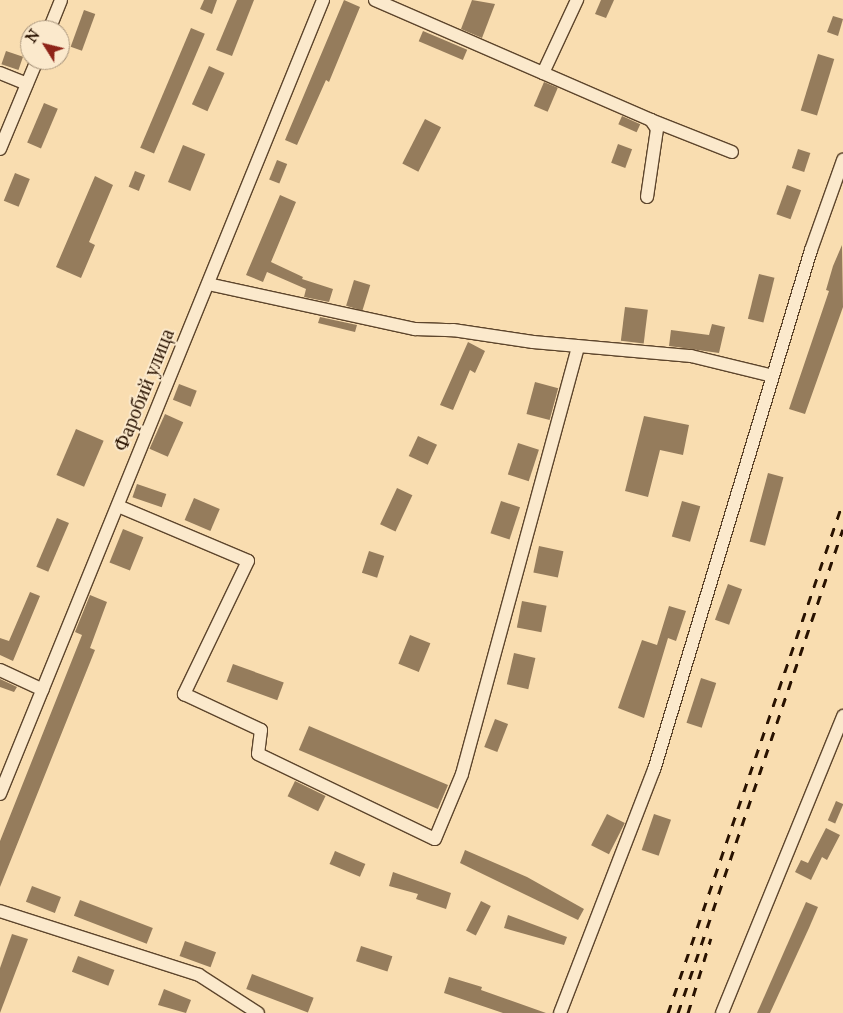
<!DOCTYPE html>
<meta charset="utf-8">
<style>
body{margin:0}
#map{position:relative;width:843px;height:1013px;overflow:hidden;background:#f9ddb0;font-family:"IM FELL Great Primer",serif}
div>[style]{position:absolute}
.building>*{inset:0;background:#957c5c;transform-origin:0 0}
.roads{filter:drop-shadow(1px 0 #5d452c) drop-shadow(-1px 0 #5d452c) drop-shadow(0 1px #5d452c) drop-shadow(0 -1px #5d452c)}
.minor>*{height:12px;margin:-6px;padding:0 6px;transform-origin:6px;border-radius:6px;background:#fbe9cc}
.rail>*{height:3px;margin-top:-1.5px;transform-origin:0;background:repeating-linear-gradient(90deg,#291200 0 9px,transparent 0 18px)}
span{translate:-50% -50%;white-space:nowrap;text-align:center;line-height:1.15;-webkit-text-stroke:4px #fbe9cc;paint-order:stroke}
.street-label{font-size:20px;color:#291200}
.north{position:absolute;left:20px;top:20px;width:50px;height:50px;box-sizing:border-box;background:#fbe9cc;border:1px solid #a7937a;border-radius:50%;rotate:306deg;font-size:14px;font-weight:700;line-height:20px;text-align:center;color:#291200}
.north::after{content:'';display:block;margin:auto;width:18px;height:22px;background:#8f2418;clip-path:polygon(50% 0,100% 100%,50% 72%,0 100%)}
</style>
<div id="map">
<div class="building">
<i style="clip-path:polygon(204px 0,217px 0,212px 14px,200px 9px)"></i>
<i style="clip-path:polygon(237px 0,254px 0,232px 56px,216px 50px)"></i>
<i style="clip-path:polygon(344px 0,360px 7px,329px 82px,326px 80px,297px 145px,285px 140px)"></i>
<i style="clip-path:polygon(472px 0,495px 4px,482px 38px,461px 29px)"></i>
<i style="clip-path:polygon(601px 0,614px 0,606px 18px,595px 14px)"></i>
<i style="left:84px;top:10px;width:12px;height:39px;rotate:20deg"></i>
<i style="clip-path:polygon(833px 16px,843px 19px,838px 36px,827px 32px)"></i>
<i style="left:191px;top:28px;width:15px;height:130px;rotate:23deg"></i>
<i style="left:423px;top:31px;width:48px;height:11px;rotate:23deg"></i>
<i style="left:6px;top:51px;width:18px;height:14px;rotate:19deg"></i>
<i style="left:818px;top:54px;width:17px;height:59px;rotate:17deg"></i>
<i style="left:209px;top:66px;width:17px;height:42px;rotate:24deg"></i>
<i style="left:544px;top:82px;width:15px;height:26px;rotate:23deg"></i>
<i style="left:44px;top:103px;width:15px;height:43px;rotate:23deg"></i>
<i style="left:622px;top:116px;width:20px;height:9px;rotate:24deg"></i>
<i style="left:425px;top:119px;width:18px;height:50px;rotate:27deg"></i>
<i style="left:618px;top:144px;width:15px;height:20px;rotate:20deg"></i>
<i style="left:183px;top:145px;width:24px;height:40px;rotate:22deg"></i>
<i style="left:798px;top:149px;width:13px;height:20px;rotate:18deg"></i>
<i style="left:277px;top:160px;width:11px;height:21px;rotate:22deg"></i>
<i style="left:135px;top:171px;width:11px;height:17px;rotate:22deg"></i>
<i style="left:15px;top:173px;width:16px;height:30px;rotate:22deg"></i>
<i style="clip-path:polygon(95px 176px,113px 185px,89px 242px,95px 245px,81px 278px,56px 267px)"></i>
<i style="left:787px;top:185px;width:15px;height:31px;rotate:20deg"></i>
<i style="clip-path:polygon(280px 195px,296px 202px,271px 262px,303px 277px,302px 279px,333px 289px,329px 302px,304px 297px,306px 289px,267px 272px,263px 282px,246px 275px)"></i>
<i style="clip-path:polygon(842px 245px,843px 307px,805px 414px,789px 409px,829px 291px,826px 290px,833px 266px)"></i>
<i style="left:759px;top:274px;width:16px;height:46px;rotate:14deg"></i>
<i style="left:354px;top:280px;width:17px;height:27px;rotate:17deg"></i>
<i style="left:625px;top:307px;width:23px;height:34px;rotate:7deg"></i>
<i style="clip-path:polygon(320px 317px,357px 325px,355px 332px,318px 323px)"></i>
<i style="clip-path:polygon(712px 324px,725px 327px,719px 353px,669px 346px,671px 330px,709px 335px)"></i>
<i style="clip-path:polygon(468px 342px,485px 351px,475px 373px,470px 370px,453px 410px,440px 405px)"></i>
<i style="left:535px;top:382px;width:24px;height:33px;rotate:15deg"></i>
<i style="left:179px;top:384px;width:19px;height:17px;rotate:21deg"></i>
<i style="left:165px;top:414px;width:20px;height:38px;rotate:24deg"></i>
<i style="clip-path:polygon(644px 416px,689px 425px,683px 455px,660px 450px,648px 497px,625px 491px)"></i>
<i style="left:76px;top:429px;width:30px;height:50px;rotate:23deg"></i>
<i style="left:418px;top:436px;width:21px;height:22px;rotate:25deg"></i>
<i style="left:518px;top:443px;width:22px;height:33px;rotate:18deg"></i>
<i style="left:768px;top:473px;width:16px;height:71px;rotate:15deg"></i>
<i style="left:137px;top:484px;width:31px;height:14px;rotate:19deg"></i>
<i style="left:397px;top:488px;width:17px;height:40px;rotate:25deg"></i>
<i style="left:194px;top:498px;width:28px;height:24px;rotate:23deg"></i>
<i style="left:501px;top:501px;width:20px;height:34px;rotate:18deg"></i>
<i style="left:682px;top:501px;width:19px;height:37px;rotate:16deg"></i>
<i style="left:57px;top:518px;width:13px;height:53px;rotate:23deg"></i>
<i style="left:123px;top:529px;width:22px;height:36px;rotate:22deg"></i>
<i style="left:539px;top:546px;width:25px;height:27px;rotate:12deg"></i>
<i style="left:369px;top:551px;width:16px;height:23px;rotate:18deg"></i>
<i style="left:728px;top:584px;width:15px;height:38px;rotate:20deg"></i>
<i style="clip-path:polygon(30px 592px,40px 596px,13px 661px,0 655px,0 638px,9px 641px)"></i>
<i style="clip-path:polygon(90px 595px,107px 602px,90px 648px,95px 650px,0 887px,0 841px,82px 635px,75px 632px)"></i>
<i style="left:522px;top:601px;width:25px;height:27px;rotate:11deg"></i>
<i style="clip-path:polygon(669px 606px,686px 611px,676px 641px,668px 638px,644px 718px,618px 708px,642px 640px,657px 645px)"></i>
<i style="left:410px;top:635px;width:22px;height:31px;rotate:22deg"></i>
<i style="left:514px;top:653px;width:22px;height:32px;rotate:13deg"></i>
<i style="left:233px;top:664px;width:54px;height:19px;rotate:20deg"></i>
<i style="left:701px;top:678px;width:16px;height:47px;rotate:18deg"></i>
<i style="clip-path:polygon(0 679px,17px 687px,14px 692px,0 687px)"></i>
<i style="left:495px;top:719px;width:14px;height:30px;rotate:21deg"></i>
<i style="left:309px;top:726px;width:151px;height:26px;rotate:23deg"></i>
<i style="left:295px;top:781px;width:34px;height:17px;rotate:26deg"></i>
<i style="left:836px;top:801px;width:8px;height:21px;rotate:23deg"></i>
<i style="left:607px;top:814px;width:20px;height:35px;rotate:27deg"></i>
<i style="left:654px;top:814px;width:18px;height:38px;rotate:19deg"></i>
<i style="clip-path:polygon(826px 828px,840px 835px,827px 860px,822px 857px,811px 880px,795px 872px,801px 860px,808px 863px)"></i>
<i style="clip-path:polygon(465px 850px,527px 877px,584px 909px,578px 920px,460px 863px)"></i>
<i style="left:335px;top:851px;width:33px;height:14px;rotate:23deg"></i>
<i style="clip-path:polygon(393px 872px,451px 893px,446px 909px,416px 899px,418px 894px,389px 886px)"></i>
<i style="left:32px;top:886px;width:31px;height:17px;rotate:21deg"></i>
<i style="left:80px;top:900px;width:78px;height:17px;rotate:21deg"></i>
<i style="left:481px;top:901px;width:11px;height:33px;rotate:27deg"></i>
<i style="clip-path:polygon(806px 902px,818px 907px,809px 928px,770px 1013px,757px 1013px)"></i>
<i style="clip-path:polygon(508px 915px,567px 937px,564px 945px,504px 928px)"></i>
<i style="clip-path:polygon(12px 934px,28px 939px,0 1013px,0 968px)"></i>
<i style="left:185px;top:941px;width:33px;height:16px;rotate:20deg"></i>
<i style="left:361px;top:946px;width:33px;height:16px;rotate:18deg"></i>
<i style="left:78px;top:956px;width:39px;height:17px;rotate:21deg"></i>
<i style="left:252px;top:974px;width:66px;height:16px;rotate:21deg"></i>
<i style="clip-path:polygon(449px 977px,482px 987px,481px 990px,546px 1013px,503px 1013px,444px 993px)"></i>
<i style="clip-path:polygon(164px 989px,191px 1000px,186px 1013px,158px 1005px)"></i>
</div>
<div class="roads">
<div class="minor">
<i style="left:375px;top:0;width:301px;rotate:23.5deg"></i>
<i style="left:651px;top:120px;width:87px;rotate:21.6deg"></i>
<i style="left:49px;top:30px;width:32px;rotate:-68deg"></i>
<i style="left:0;top:73px;width:29px;rotate:22deg"></i>
<i style="left:543px;top:73px;width:81px;rotate:-65deg"></i>
<i style="left:0;top:149px;width:96px;rotate:-67.4deg"></i>
<i style="left:647px;top:197px;width:69px;rotate:-81.6deg"></i>
<i style="left:657px;top:129px;width:11px;rotate:-124deg"></i>
<i style="left:208px;top:284px;width:212px;rotate:12.3deg"></i>
<i style="left:415px;top:329px;width:38px;rotate:2deg"></i>
<i style="left:453px;top:330px;width:81px;rotate:8.5deg"></i>
<i style="left:533px;top:342px;width:159px;rotate:5.1deg"></i>
<i style="left:691px;top:356px;width:84px;rotate:13.7deg"></i>
<i style="left:118px;top:506px;width:141px;rotate:22.9deg"></i>
<i style="left:248px;top:561px;width:148px;rotate:115.7deg"></i>
<i style="left:184px;top:694px;width:85px;rotate:25.1deg"></i>
<i style="left:261px;top:730px;width:24px;rotate:97deg"></i>
<i style="left:258px;top:754px;width:196px;rotate:25.7deg"></i>
<i style="left:435px;top:839px;width:70px;rotate:-67.4deg"></i>
<i style="left:462px;top:774px;width:443px;rotate:-74.8deg"></i>
<i style="left:0;top:670px;width:47px;rotate:24.9deg"></i>
<i style="left:0;top:794px;width:857px;rotate:-67.86deg"></i>
<i style="left:0;top:911px;width:209px;rotate:17.8deg"></i>
<i style="left:199px;top:975px;width:70px;rotate:32.8deg"></i>
<i style="left:560px;top:1013px;width:261px;rotate:-68.9deg"></i>
<i style="left:654px;top:770px;width:543px;rotate:-73.2deg"></i>
<i style="left:811px;top:250px;width:96px;rotate:-70.4deg"></i>
<i style="left:722px;top:1013px;width:321px;rotate:-67.8deg"></i>
</div>
</div>
<div class="rail">
<i style="left:668px;top:1013px;width:540px;rotate:-71.1deg"></i>
<i style="left:678px;top:1013px;width:511px;rotate:-71.18deg"></i>
<i style="left:688px;top:1013px;width:78px;rotate:-73deg"></i>
</div>
<div class="street-label">
<span style="left:144px;top:390px;rotate:-68deg">Фаробий улица</span>
</div>
<div class="north">N</div>
</div>
